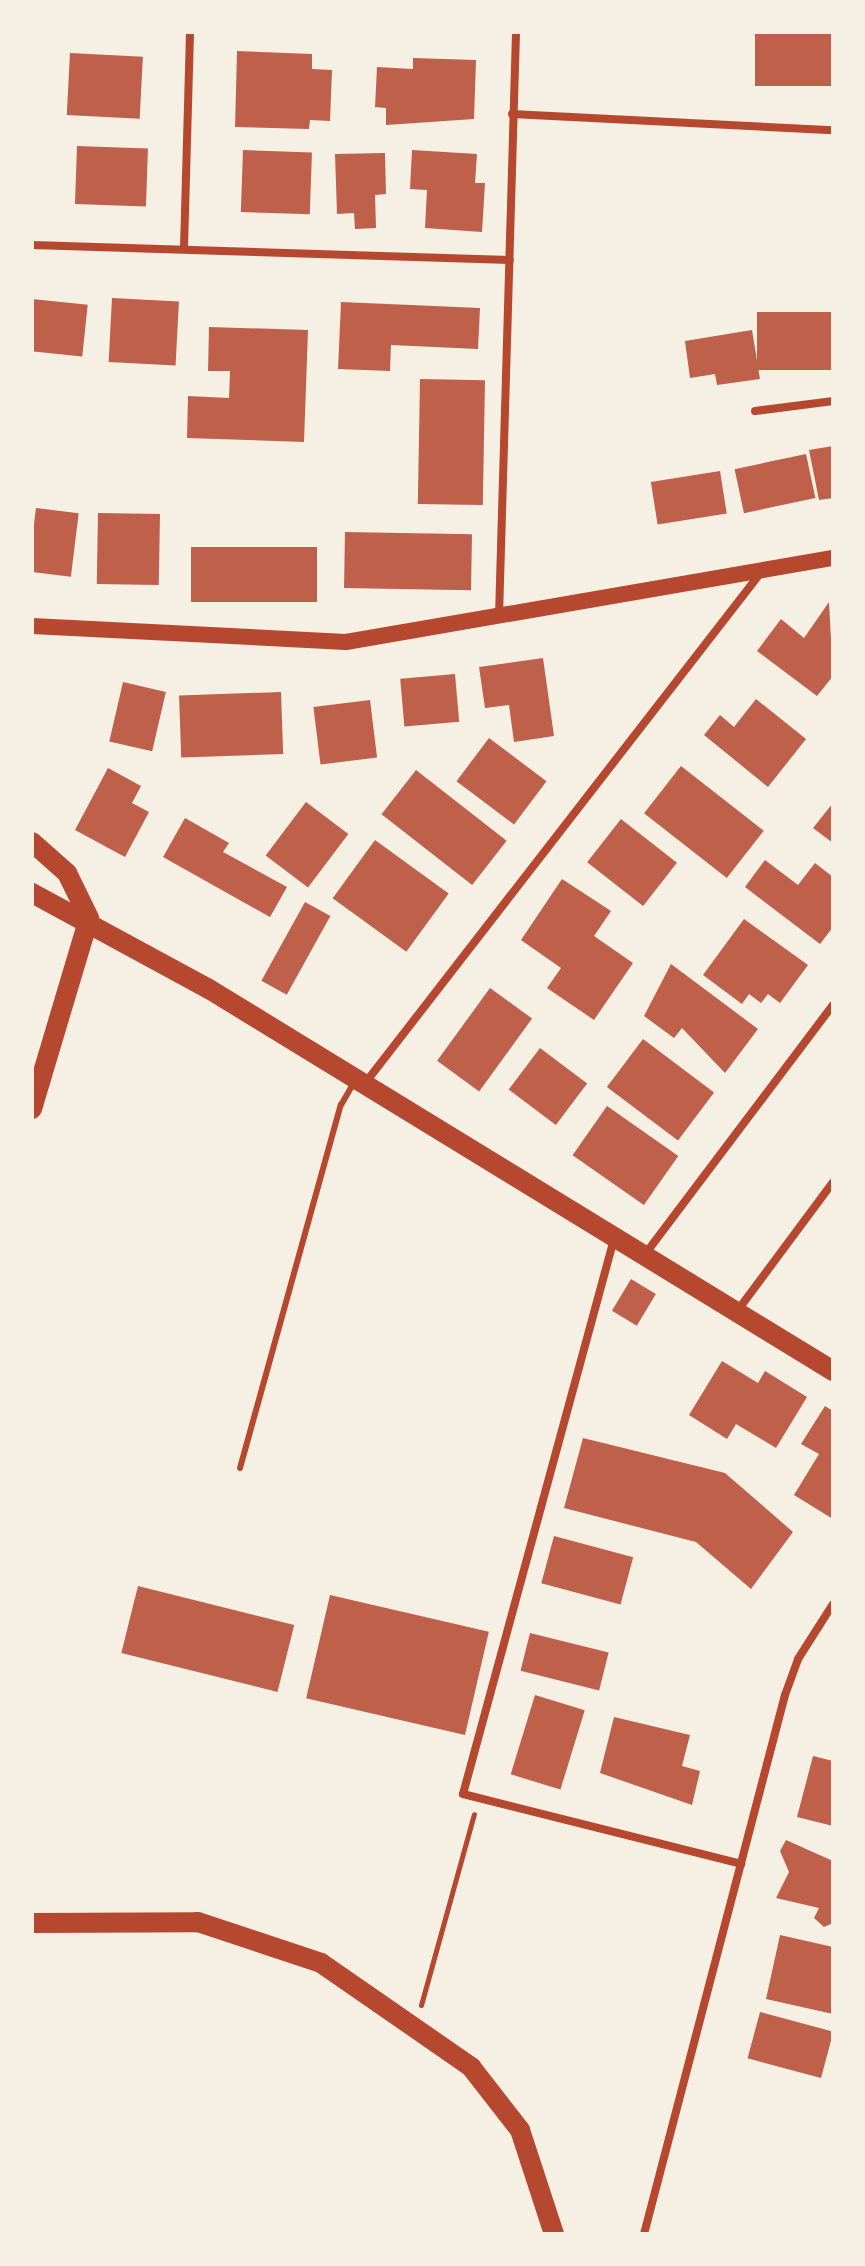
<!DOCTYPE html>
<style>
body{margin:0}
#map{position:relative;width:865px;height:2266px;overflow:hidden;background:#f6efe4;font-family:Signika,sans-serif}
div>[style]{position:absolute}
.building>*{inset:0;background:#bf614a;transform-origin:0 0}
.path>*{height:5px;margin:-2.5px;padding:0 2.5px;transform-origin:2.5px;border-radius:2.5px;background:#b5482f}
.service>*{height:6px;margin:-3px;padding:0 3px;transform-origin:3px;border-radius:3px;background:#b5482f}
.minor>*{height:8px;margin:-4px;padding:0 4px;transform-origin:4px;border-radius:4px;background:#b5482f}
.secondary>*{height:16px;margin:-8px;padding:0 8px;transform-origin:8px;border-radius:8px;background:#b5482f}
.primary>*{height:20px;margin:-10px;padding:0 10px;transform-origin:10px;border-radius:10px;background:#b5482f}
span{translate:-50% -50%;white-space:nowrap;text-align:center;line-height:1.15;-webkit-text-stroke:6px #f6efe4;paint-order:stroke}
.frame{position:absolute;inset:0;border:34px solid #f6efe4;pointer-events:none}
</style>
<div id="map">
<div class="building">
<i style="left:755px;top:32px;width:78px;height:54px"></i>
<i style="clip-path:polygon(237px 51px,312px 54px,312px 69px,332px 70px,330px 121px,310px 120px,309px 129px,235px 127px)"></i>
<i style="left:70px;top:53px;width:73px;height:62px;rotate:3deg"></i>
<i style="clip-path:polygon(413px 58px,476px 60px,474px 119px,386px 125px,386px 108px,375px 107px,377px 67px,413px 69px)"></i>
<i style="left:77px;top:146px;width:71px;height:58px;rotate:2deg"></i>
<i style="left:243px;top:150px;width:69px;height:62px;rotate:2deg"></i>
<i style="clip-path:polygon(412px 150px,477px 154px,475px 183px,485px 183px,482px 232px,425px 228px,427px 190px,410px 189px)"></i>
<i style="clip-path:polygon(385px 153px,386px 194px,375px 195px,376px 228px,355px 229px,354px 213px,337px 214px,335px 154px)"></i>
<i style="left:112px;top:298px;width:67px;height:64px;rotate:3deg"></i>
<i style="left:32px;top:299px;width:56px;height:52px;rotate:6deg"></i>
<i style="clip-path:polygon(341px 302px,480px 308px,478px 349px,391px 345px,390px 371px,338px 369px)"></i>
<i style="left:833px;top:312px;width:58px;height:76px;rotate:90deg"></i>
<i style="clip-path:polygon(209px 327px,308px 330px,304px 442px,187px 438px,188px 396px,229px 398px,230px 371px,208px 371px)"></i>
<i style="clip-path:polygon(752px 330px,760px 379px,717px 385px,715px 374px,690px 378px,685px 341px)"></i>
<i style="left:420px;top:379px;width:65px;height:125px;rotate:1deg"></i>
<i style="clip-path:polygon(833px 446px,833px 498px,819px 500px,809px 450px)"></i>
<i style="left:806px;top:454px;width:45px;height:73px;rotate:78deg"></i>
<i style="left:720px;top:471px;width:43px;height:70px;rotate:81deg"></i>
<i style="left:36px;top:508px;width:43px;height:64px;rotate:7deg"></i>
<i style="left:98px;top:513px;width:62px;height:71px;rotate:1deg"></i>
<i style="left:345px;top:532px;width:127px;height:56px;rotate:1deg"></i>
<i style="left:191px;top:547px;width:126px;height:55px"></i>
<i style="clip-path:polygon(829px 602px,833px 676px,817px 696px,757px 651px,781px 619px,804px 638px)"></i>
<i style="clip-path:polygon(543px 658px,554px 736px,514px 742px,509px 705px,485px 708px,479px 667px)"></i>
<i style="left:455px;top:674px;width:48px;height:55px;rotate:85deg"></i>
<i style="left:123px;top:682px;width:44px;height:61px;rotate:13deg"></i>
<i style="left:281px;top:692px;width:62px;height:102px;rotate:88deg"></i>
<i style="clip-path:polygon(756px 699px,806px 739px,768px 787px,704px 735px,720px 715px,734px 727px)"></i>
<i style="left:370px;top:700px;width:58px;height:57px;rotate:83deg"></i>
<i style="left:489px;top:738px;width:72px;height:54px;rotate:37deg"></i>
<i style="left:681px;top:766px;width:105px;height:60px;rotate:38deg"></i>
<i style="clip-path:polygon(108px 768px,141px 786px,132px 803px,149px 812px,125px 857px,75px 830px)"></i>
<i style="left:416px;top:770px;width:115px;height:56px;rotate:38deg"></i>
<i style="left:306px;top:802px;width:53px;height:67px;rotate:37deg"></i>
<i style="clip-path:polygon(833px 803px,833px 843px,813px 828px)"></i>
<i style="clip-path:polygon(185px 818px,229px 843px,223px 852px,287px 887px,270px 917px,163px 857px)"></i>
<i style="left:621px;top:819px;width:71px;height:55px;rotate:38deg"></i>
<i style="left:375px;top:840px;width:91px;height:72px;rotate:36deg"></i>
<i style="clip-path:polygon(765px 860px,798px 885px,815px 863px,833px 877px,833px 927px,820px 944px,745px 887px)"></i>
<i style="clip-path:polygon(562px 879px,611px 911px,594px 936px,633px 963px,594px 1020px,547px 988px,561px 968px,521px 940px)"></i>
<i style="left:305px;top:902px;width:29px;height:90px;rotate:29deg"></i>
<i style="clip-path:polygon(744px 919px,808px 965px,780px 1003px,768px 994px,761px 1003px,749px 994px,742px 1004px,703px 975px)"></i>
<i style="clip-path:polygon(671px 964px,758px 1029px,725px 1073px,682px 1028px,674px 1038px,644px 1016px)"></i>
<i style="left:490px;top:988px;width:52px;height:90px;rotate:36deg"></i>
<i style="left:643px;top:1039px;width:89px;height:60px;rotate:37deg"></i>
<i style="left:540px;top:1048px;width:59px;height:52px;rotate:37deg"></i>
<i style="left:607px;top:1106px;width:87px;height:60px;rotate:35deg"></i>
<i style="left:631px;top:1279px;width:29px;height:37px;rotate:31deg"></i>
<i style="clip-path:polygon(722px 1361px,758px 1383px,765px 1371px,807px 1397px,776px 1448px,736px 1424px,727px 1439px,689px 1415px)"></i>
<i style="clip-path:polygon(825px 1406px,833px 1411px,833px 1519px,794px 1495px,819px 1454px,801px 1444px)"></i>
<i style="clip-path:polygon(583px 1438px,725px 1473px,793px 1532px,751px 1589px,696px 1542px,564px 1508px)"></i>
<i style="left:554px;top:1536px;width:82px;height:49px;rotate:15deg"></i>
<i style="left:138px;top:1586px;width:161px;height:69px;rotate:14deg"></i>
<i style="left:330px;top:1595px;width:163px;height:106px;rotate:13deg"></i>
<i style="left:530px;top:1633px;width:81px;height:39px;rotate:14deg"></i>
<i style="left:535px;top:1695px;width:52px;height:83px;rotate:17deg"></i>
<i style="clip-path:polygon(614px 1717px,690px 1735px,682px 1766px,700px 1771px,692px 1805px,600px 1773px)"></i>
<i style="clip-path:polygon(813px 1756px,833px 1761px,833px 1826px,797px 1817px)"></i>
<i style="clip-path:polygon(786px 1840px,833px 1861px,833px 1923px,824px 1927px,814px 1918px,819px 1908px,776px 1898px,789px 1872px,780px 1851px)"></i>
<i style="clip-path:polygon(780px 1935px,833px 1947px,833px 2014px,766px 1999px)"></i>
<i style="left:760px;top:2012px;width:76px;height:48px;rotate:15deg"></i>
</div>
<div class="path">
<i style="left:421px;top:2005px;width:198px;rotate:-74.5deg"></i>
</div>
<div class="service">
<i style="left:240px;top:1468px;width:377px;rotate:-74.5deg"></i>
<i style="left:341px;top:1105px;width:28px;rotate:-60deg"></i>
</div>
<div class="minor">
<i style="left:512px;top:114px;width:321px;rotate:2.9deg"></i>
<i style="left:32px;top:245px;width:478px;rotate:1.8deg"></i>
<i style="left:184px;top:248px;width:216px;rotate:-88.4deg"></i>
<i style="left:755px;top:411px;width:79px;rotate:-7.3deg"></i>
<i style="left:499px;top:616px;width:584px;rotate:-88.33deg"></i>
<i style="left:366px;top:1082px;width:646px;rotate:-52.23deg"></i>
<i style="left:614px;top:1239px;width:575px;rotate:105.22deg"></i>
<i style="left:463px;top:1794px;width:287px;rotate:14.1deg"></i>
<i style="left:646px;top:1253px;width:311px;rotate:-53deg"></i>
<i style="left:738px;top:1310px;width:159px;rotate:-53.4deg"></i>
<i style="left:644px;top:2234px;width:557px;rotate:-75.34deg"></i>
<i style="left:785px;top:1695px;width:38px;rotate:-70deg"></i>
<i style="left:798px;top:1659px;width:65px;rotate:-57.5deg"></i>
</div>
<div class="secondary">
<i style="left:32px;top:626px;width:314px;rotate:2.9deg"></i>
<i style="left:346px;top:642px;width:494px;rotate:-9.8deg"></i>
</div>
<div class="primary">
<i style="left:32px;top:842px;width:47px;rotate:41.5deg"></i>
<i style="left:67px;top:873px;width:50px;rotate:63.9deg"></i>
<i style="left:32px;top:893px;width:201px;rotate:28.5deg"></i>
<i style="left:209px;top:989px;width:732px;rotate:31.47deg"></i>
<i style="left:32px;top:1109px;width:199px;rotate:-73.4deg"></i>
<i style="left:32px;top:1923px;width:166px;rotate:-0.3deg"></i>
<i style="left:198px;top:1922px;width:130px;rotate:18.4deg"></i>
<i style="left:321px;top:1963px;width:183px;rotate:34.7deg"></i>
<i style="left:471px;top:2067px;width:80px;rotate:52.1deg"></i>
<i style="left:520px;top:2130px;width:109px;rotate:71.9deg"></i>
</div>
<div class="frame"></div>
</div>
